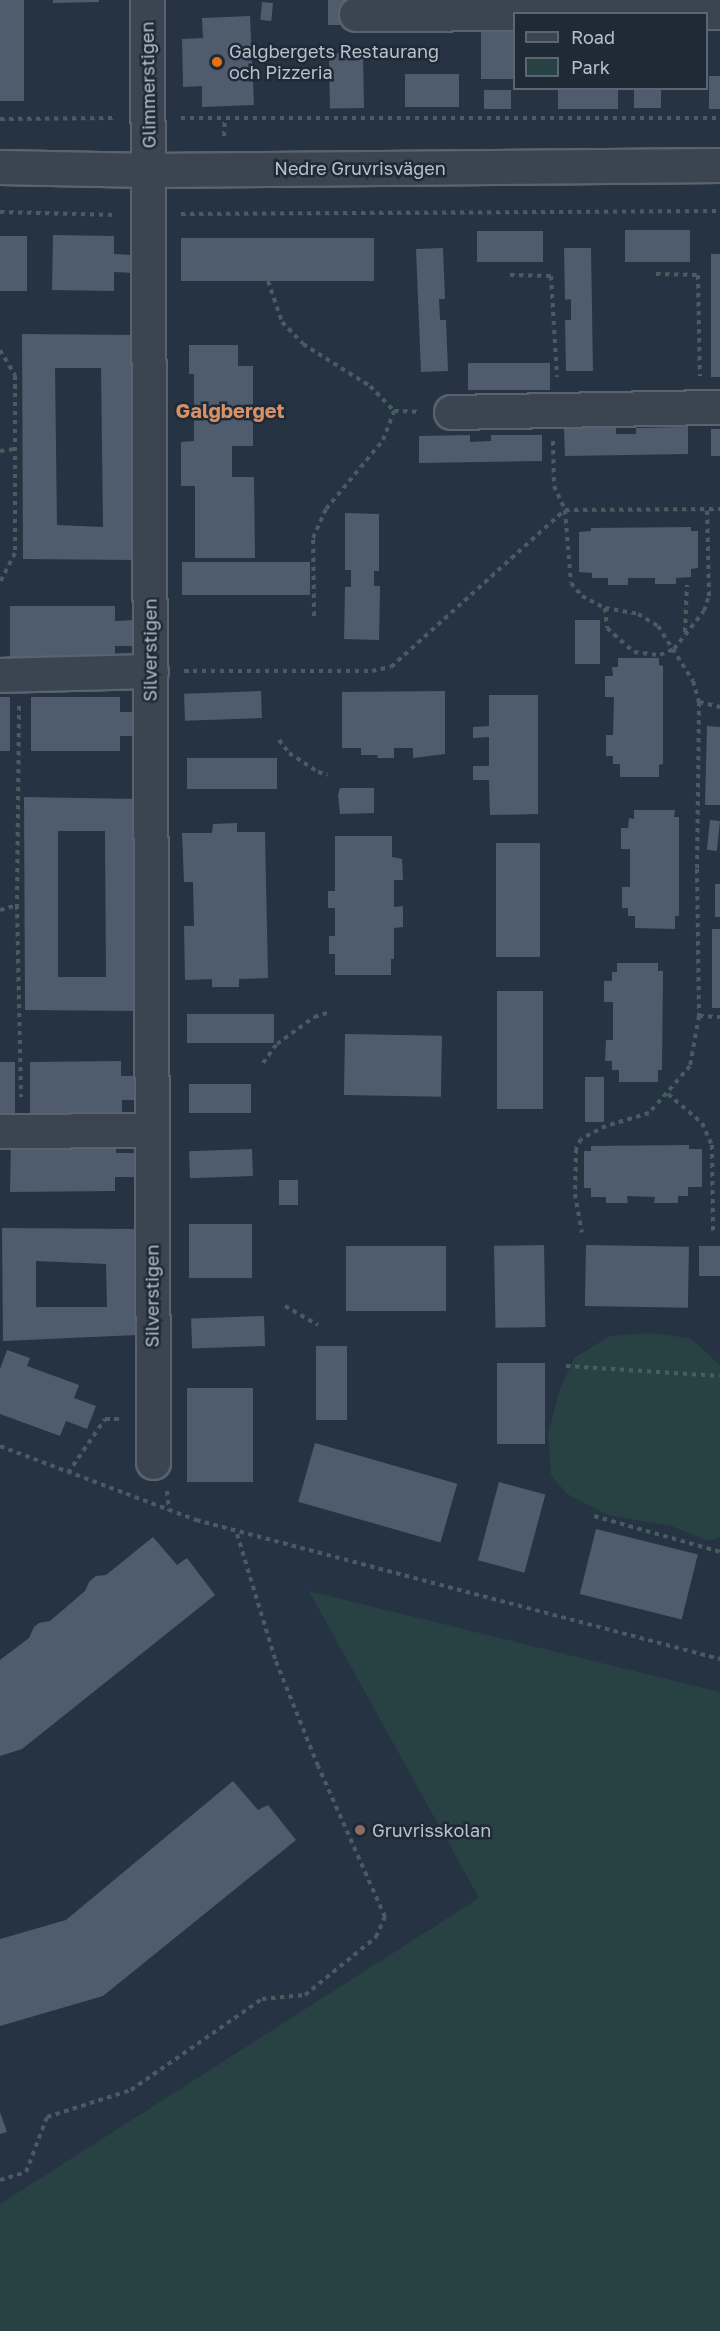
<!DOCTYPE html>
<meta charset="utf-8">
<style>
body{margin:0}
#map{position:relative;width:720px;height:2331px;overflow:hidden;background:#263342;font-family:"Golos Text",sans-serif}
div>[style]{position:absolute}
.green>*{inset:0;background:#284143}
.building>*{inset:0;background:#4f5c6d;transform-origin:0 0}
.path>*{height:4px;margin-top:-2px;transform-origin:0;background:repeating-linear-gradient(90deg,#465e5f 0 4.5px,transparent 0 9px)}
.roads{filter:drop-shadow(2px 0 #58636f) drop-shadow(-2px 0 #58636f) drop-shadow(0 2px #58636f) drop-shadow(0 -2px #58636f)}
.minor>*{height:33px;margin:-16.5px;padding:0 16.5px;transform-origin:16.5px;border-radius:16.5px;background:#3a4551}
.dots>*{width:16px;height:16px;translate:-50% -50%;box-sizing:border-box;border:3px solid #1f2a37;border-radius:50%}
span{translate:-50% -50%;white-space:nowrap;text-align:center;line-height:1.15;-webkit-text-stroke:5px #1f2a37;paint-order:stroke}
.poi-label{font-size:18px;color:#b7c0cb}
.left{translate:0 -50%;text-align:left}
.street-label{font-size:18px;color:#b7c0cb}
.neighbourhood-label{font-size:20px;color:#d89166;font-weight:700}
.legend{position:absolute;left:513px;top:12px;width:195px;height:78px;box-sizing:border-box;background:#1f2a37;border:2px solid #5c6672;margin:0;padding:8px 10px;list-style:none;font-size:18px;color:#b7c0cb}
.legend li{display:flex;align-items:center;gap:12px;height:30px}
.legend b{width:30px;border:2px solid #5c6672}
</style>
<div id="map">
<div class="green">
<i style="clip-path:polygon(649px 1333px,690px 1338px,720px 1365px,720px 1537px,709px 1541px,671px 1526px,608px 1515px,567px 1494px,551px 1475px,548px 1434px,559px 1392px,574px 1358px,610px 1336px)"></i>
<i style="clip-path:polygon(309px 1591px,720px 1692px,720px 2331px,0 2331px,0 2204px,479px 1898px)"></i>
</div>
<div class="building">
<i style="left:0;top:0;width:24px;height:101px"></i>
<i style="clip-path:polygon(53px 0,99px 0,99px 2px,53px 3px)"></i>
<i style="left:328px;top:0;width:18px;height:25px"></i>
<i style="left:262px;top:2px;width:11px;height:18px;rotate:5deg"></i>
<i style="clip-path:polygon(250px 16px,254px 105px,202px 107px,202px 86px,183px 87px,182px 39px,203px 38px,202px 18px)"></i>
<i style="left:513px;top:23px;width:56px;height:32px;rotate:90deg"></i>
<i style="left:363px;top:53px;width:55px;height:34px;rotate:89deg"></i>
<i style="left:405px;top:74px;width:54px;height:33px"></i>
<i style="left:709px;top:76px;width:11px;height:33px"></i>
<i style="left:558px;top:88px;width:60px;height:21px"></i>
<i style="left:484px;top:90px;width:27px;height:19px"></i>
<i style="left:634px;top:90px;width:27px;height:18px"></i>
<i style="left:625px;top:230px;width:65px;height:32px"></i>
<i style="left:543px;top:231px;width:31px;height:66px;rotate:90deg"></i>
<i style="clip-path:polygon(53px 235px,114px 236px,114px 254px,133px 255px,133px 273px,114px 272px,114px 291px,52px 290px)"></i>
<i style="left:0;top:236px;width:27px;height:55px"></i>
<i style="left:181px;top:238px;width:193px;height:43px"></i>
<i style="clip-path:polygon(443px 248px,445px 299px,439px 299px,440px 320px,446px 320px,448px 371px,421px 372px,416px 249px)"></i>
<i style="clip-path:polygon(564px 248px,591px 248px,593px 371px,566px 371px,565px 320px,571px 320px,571px 299px,565px 300px)"></i>
<i style="left:711px;top:254px;width:9px;height:123px"></i>
<i style="clip-path:polygon(evenodd,22px 334px,137px 335px,137px 560px,23px 559px,22px 334px,55px 368px,101px 368px,103px 527px,57px 525px,55px 368px)"></i>
<i style="clip-path:polygon(189px 345px,238px 345px,238px 366px,253px 366px,253px 446px,232px 446px,232px 477px,254px 477px,255px 558px,195px 558px,195px 486px,181px 486px,181px 442px,194px 441px,194px 374px,189px 374px)"></i>
<i style="left:468px;top:363px;width:82px;height:27px"></i>
<i style="clip-path:polygon(688px 427px,688px 454px,565px 456px,564px 428px,616px 428px,616px 434px,636px 434px,636px 428px)"></i>
<i style="left:711px;top:429px;width:9px;height:27px"></i>
<i style="clip-path:polygon(470px 435px,470px 442px,491px 441px,491px 435px,542px 435px,542px 461px,419px 463px,419px 436px)"></i>
<i style="clip-path:polygon(345px 513px,379px 514px,379px 571px,374px 571px,374px 586px,380px 586px,379px 640px,344px 639px,345px 587px,351px 587px,351px 570px,345px 570px)"></i>
<i style="clip-path:polygon(691px 527px,691px 531px,698px 531px,698px 568px,691px 569px,691px 577px,676px 578px,676px 584px,655px 584px,655px 578px,628px 578px,628px 585px,608px 585px,608px 578px,592px 578px,592px 573px,579px 572px,579px 532px,591px 531px,591px 528px)"></i>
<i style="left:310px;top:562px;width:33px;height:128px;rotate:90deg"></i>
<i style="clip-path:polygon(10px 606px,115px 606px,115px 621px,134px 620px,135px 646px,115px 646px,115px 660px,10px 660px)"></i>
<i style="left:575px;top:620px;width:25px;height:44px"></i>
<i style="clip-path:polygon(618px 658px,659px 658px,659px 665px,663px 666px,663px 764px,659px 765px,659px 777px,620px 777px,620px 764px,613px 764px,613px 756px,606px 756px,606px 735px,613px 735px,614px 697px,605px 697px,605px 676px,613px 676px,612px 667px,618px 667px)"></i>
<i style="left:261px;top:691px;width:27px;height:77px;rotate:88deg"></i>
<i style="clip-path:polygon(445px 691px,445px 754px,413px 758px,413px 748px,394px 748px,394px 758px,377px 758px,378px 755px,361px 755px,361px 748px,342px 748px,342px 692px)"></i>
<i style="clip-path:polygon(489px 695px,538px 695px,538px 814px,490px 815px,489px 780px,473px 780px,473px 766px,489px 766px,489px 737px,473px 738px,473px 727px,489px 726px)"></i>
<i style="left:0;top:697px;width:10px;height:54px"></i>
<i style="clip-path:polygon(31px 697px,120px 697px,120px 712px,136px 712px,136px 736px,120px 736px,120px 751px,31px 751px)"></i>
<i style="clip-path:polygon(707px 726px,720px 727px,720px 805px,705px 805px)"></i>
<i style="left:187px;top:758px;width:90px;height:31px"></i>
<i style="clip-path:polygon(340px 788px,374px 788px,374px 813px,340px 814px,338px 795px)"></i>
<i style="clip-path:polygon(evenodd,24px 797px,138px 799px,140px 1011px,25px 1010px,24px 797px,58px 831px,105px 831px,106px 977px,58px 977px,58px 831px)"></i>
<i style="clip-path:polygon(634px 810px,675px 810px,674px 817px,679px 817px,679px 916px,675px 916px,675px 929px,635px 928px,635px 916px,628px 916px,628px 908px,622px 908px,622px 887px,630px 887px,630px 849px,621px 849px,621px 828px,628px 828px,629px 818px,634px 819px)"></i>
<i style="left:710px;top:820px;width:10px;height:30px;rotate:6deg"></i>
<i style="clip-path:polygon(237px 823px,237px 832px,265px 832px,268px 978px,239px 979px,239px 987px,212px 987px,212px 979px,185px 980px,184px 926px,194px 926px,193px 882px,184px 882px,182px 833px,212px 833px,213px 824px)"></i>
<i style="clip-path:polygon(335px 836px,392px 836px,392px 857px,402px 859px,403px 880px,394px 880px,394px 907px,403px 906px,403px 927px,394px 928px,394px 959px,391px 959px,391px 975px,335px 975px,335px 954px,329px 954px,329px 936px,335px 936px,335px 908px,328px 908px,328px 891px,335px 891px)"></i>
<i style="left:496px;top:843px;width:44px;height:114px"></i>
<i style="left:715px;top:884px;width:5px;height:33px"></i>
<i style="left:712px;top:929px;width:8px;height:79px"></i>
<i style="clip-path:polygon(617px 963px,658px 963px,658px 971px,663px 971px,662px 1070px,658px 1070px,658px 1082px,619px 1082px,619px 1070px,612px 1070px,612px 1061px,605px 1061px,606px 1040px,613px 1040px,613px 1002px,604px 1002px,604px 981px,612px 981px,612px 972px,617px 972px)"></i>
<i style="left:497px;top:991px;width:46px;height:118px"></i>
<i style="left:187px;top:1014px;width:87px;height:29px"></i>
<i style="left:345px;top:1034px;width:97px;height:61px;rotate:1deg"></i>
<i style="clip-path:polygon(121px 1061px,121px 1076px,140px 1076px,139px 1100px,122px 1100px,122px 1114px,30px 1115px,30px 1062px)"></i>
<i style="left:0;top:1062px;width:15px;height:56px"></i>
<i style="left:585px;top:1077px;width:19px;height:45px"></i>
<i style="left:189px;top:1084px;width:62px;height:29px"></i>
<i style="clip-path:polygon(116px 1138px,116px 1153px,136px 1153px,136px 1177px,115px 1177px,115px 1191px,10px 1192px,11px 1139px)"></i>
<i style="clip-path:polygon(689px 1145px,689px 1149px,702px 1149px,702px 1187px,688px 1187px,688px 1196px,678px 1196px,678px 1203px,654px 1203px,655px 1197px,627px 1196px,628px 1203px,606px 1203px,606px 1197px,591px 1197px,591px 1188px,584px 1188px,584px 1151px,591px 1151px,591px 1146px)"></i>
<i style="left:252px;top:1149px;width:27px;height:63px;rotate:88deg"></i>
<i style="left:279px;top:1180px;width:19px;height:25px"></i>
<i style="left:189px;top:1224px;width:63px;height:54px"></i>
<i style="clip-path:polygon(evenodd,2px 1228px,138px 1229px,137px 1335px,3px 1341px,2px 1228px,36px 1261px,106px 1264px,107px 1307px,36px 1307px,36px 1261px)"></i>
<i style="left:544px;top:1245px;width:82px;height:50px;rotate:89deg"></i>
<i style="left:586px;top:1245px;width:103px;height:61px;rotate:1deg"></i>
<i style="left:346px;top:1246px;width:100px;height:65px"></i>
<i style="left:699px;top:1246px;width:21px;height:30px"></i>
<i style="left:264px;top:1316px;width:30px;height:73px;rotate:88deg"></i>
<i style="left:316px;top:1346px;width:31px;height:74px"></i>
<i style="clip-path:polygon(7px 1350px,30px 1358px,27px 1366px,79px 1385px,74px 1398px,96px 1406px,87px 1429px,66px 1421px,60px 1436px,0 1414px,0 1369px)"></i>
<i style="left:497px;top:1363px;width:48px;height:81px"></i>
<i style="left:187px;top:1388px;width:66px;height:94px"></i>
<i style="left:315px;top:1443px;width:148px;height:61px;rotate:16deg"></i>
<i style="left:499px;top:1482px;width:48px;height:81px;rotate:15deg"></i>
<i style="left:596px;top:1529px;width:105px;height:67px;rotate:14deg"></i>
<i style="clip-path:polygon(153px 1537px,177px 1565px,187px 1558px,215px 1595px,22px 1749px,0 1756px,0 1660px,29px 1638px,34px 1627px,39px 1623px,50px 1621px,85px 1591px,89px 1582px,96px 1576px,106px 1575px)"></i>
<i style="clip-path:polygon(233px 1781px,258px 1810px,268px 1805px,296px 1840px,103px 1996px,0 2026px,0 1939px,66px 1920px)"></i>
<i style="clip-path:polygon(0 2112px,7px 2132px,0 2134px)"></i>
</div>
<div class="path">
<i style="left:181px;top:118px;width:539px"></i>
<i style="left:0;top:119px;width:116px;rotate:-0.5deg"></i>
<i style="left:224px;top:136px;width:17px;rotate:-87deg"></i>
<i style="left:0;top:212px;width:116px;rotate:1.5deg"></i>
<i style="left:181px;top:214px;width:539px;rotate:-0.32deg"></i>
<i style="left:656px;top:274px;width:42px;rotate:1.4deg"></i>
<i style="left:698px;top:275px;width:101px;rotate:88.9deg"></i>
<i style="left:510px;top:275px;width:41px;rotate:1.4deg"></i>
<i style="left:551px;top:276px;width:101px;rotate:86.6deg"></i>
<i style="left:268px;top:281px;width:43px;rotate:71.1deg"></i>
<i style="left:282px;top:322px;width:30px;rotate:46deg"></i>
<i style="left:303px;top:344px;width:79px;rotate:32.1deg"></i>
<i style="left:370px;top:386px;width:35px;rotate:46deg"></i>
<i style="left:0;top:350px;width:29px;rotate:59deg"></i>
<i style="left:15px;top:375px;width:178px;rotate:90deg"></i>
<i style="left:15px;top:553px;width:33px;rotate:117deg"></i>
<i style="left:553px;top:441px;width:45px;rotate:88.7deg"></i>
<i style="left:554px;top:486px;width:26px;rotate:65deg"></i>
<i style="left:565px;top:510px;width:73px;rotate:85.3deg"></i>
<i style="left:571px;top:583px;width:17px;rotate:50deg"></i>
<i style="left:582px;top:596px;width:26px;rotate:28deg"></i>
<i style="left:605px;top:608px;width:34px;rotate:10deg"></i>
<i style="left:638px;top:614px;width:23px;rotate:31deg"></i>
<i style="left:658px;top:626px;width:65px;rotate:57.5deg"></i>
<i style="left:693px;top:681px;width:22px;rotate:74deg"></i>
<i style="left:699px;top:702px;width:167px;rotate:90.7deg"></i>
<i style="left:697px;top:869px;width:147px;rotate:89.2deg"></i>
<i style="left:699px;top:1016px;width:51px;rotate:100.2deg"></i>
<i style="left:690px;top:1066px;width:62px;rotate:131.1deg"></i>
<i style="left:649px;top:1113px;width:45px;rotate:163.2deg"></i>
<i style="left:606px;top:1126px;width:28px;rotate:153deg"></i>
<i style="left:581px;top:1139px;width:11px;rotate:117deg"></i>
<i style="left:576px;top:1149px;width:45px;rotate:91.3deg"></i>
<i style="left:575px;top:1194px;width:39px;rotate:80deg"></i>
<i style="left:0;top:451px;width:15px;rotate:-8deg"></i>
<i style="left:605px;top:608px;width:20px;rotate:84deg"></i>
<i style="left:607px;top:628px;width:36px;rotate:42deg"></i>
<i style="left:634px;top:652px;width:26px;rotate:7deg"></i>
<i style="left:660px;top:655px;width:15px;rotate:-23deg"></i>
<i style="left:674px;top:649px;width:48px;rotate:-51.7deg"></i>
<i style="left:704px;top:611px;width:16px;rotate:-72deg"></i>
<i style="left:709px;top:596px;width:87px;rotate:-91.3deg"></i>
<i style="left:314px;top:616px;width:78px;rotate:-90.7deg"></i>
<i style="left:313px;top:538px;width:32px;rotate:-66deg"></i>
<i style="left:326px;top:509px;width:89px;rotate:-50.4deg"></i>
<i style="left:383px;top:440px;width:31px;rotate:-69deg"></i>
<i style="left:394px;top:411px;width:24px;rotate:2deg"></i>
<i style="left:685px;top:632px;width:47px;rotate:-87.6deg"></i>
<i style="left:184px;top:671px;width:188px"></i>
<i style="left:372px;top:671px;width:19px;rotate:-12deg"></i>
<i style="left:391px;top:667px;width:234px;rotate:-42.1deg"></i>
<i style="left:565px;top:510px;width:155px;rotate:-0.4deg"></i>
<i style="left:699px;top:702px;width:22px;rotate:13deg"></i>
<i style="left:19px;top:706px;width:199px;rotate:90.6deg"></i>
<i style="left:17px;top:905px;width:192px;rotate:88.8deg"></i>
<i style="left:279px;top:740px;width:16px;rotate:52deg"></i>
<i style="left:289px;top:753px;width:35px;rotate:33deg"></i>
<i style="left:318px;top:772px;width:10px;rotate:17deg"></i>
<i style="left:0;top:910px;width:18px;rotate:-16deg"></i>
<i style="left:699px;top:1016px;width:21px;rotate:3deg"></i>
<i style="left:263px;top:1063px;width:24px;rotate:-54deg"></i>
<i style="left:277px;top:1044px;width:46px;rotate:-36.1deg"></i>
<i style="left:314px;top:1017px;width:17px;rotate:-17deg"></i>
<i style="left:668px;top:1094px;width:45px;rotate:40.5deg"></i>
<i style="left:702px;top:1123px;width:24px;rotate:66deg"></i>
<i style="left:712px;top:1145px;width:88px;rotate:89.3deg"></i>
<i style="left:285px;top:1306px;width:38px;rotate:30deg"></i>
<i style="left:566px;top:1366px;width:154px;rotate:3.7deg"></i>
<i style="left:0;top:1446px;width:210px;rotate:20.7deg"></i>
<i style="left:196px;top:1520px;width:542px;rotate:14.86deg"></i>
<i style="left:68px;top:1473px;width:65px;rotate:-55.6deg"></i>
<i style="left:105px;top:1419px;width:15px"></i>
<i style="left:167px;top:1491px;width:20px;rotate:84deg"></i>
<i style="left:594px;top:1516px;width:131px;rotate:15.9deg"></i>
<i style="left:0;top:2180px;width:27px;rotate:-17deg"></i>
<i style="left:26px;top:2172px;width:59px;rotate:-69.1deg"></i>
<i style="left:47px;top:2117px;width:88px;rotate:-17.8deg"></i>
<i style="left:131px;top:2090px;width:160px;rotate:-34.8deg"></i>
<i style="left:262px;top:1999px;width:43px;rotate:-5.3deg"></i>
<i style="left:305px;top:1995px;width:92px;rotate:-39.2deg"></i>
<i style="left:376px;top:1937px;width:22px;rotate:-66deg"></i>
<i style="left:385px;top:1917px;width:165px;rotate:-113.9deg"></i>
<i style="left:318px;top:1766px;width:115px;rotate:-111.9deg"></i>
<i style="left:275px;top:1659px;width:134px;rotate:-106.9deg"></i>
</div>
<div class="roads">
<div class="minor">
<i style="left:147px;top:0;width:1462px;rotate:89.76deg"></i>
<i style="left:356px;top:14px;width:364px;rotate:-0.3deg"></i>
<i style="left:0;top:167px;width:149px;rotate:1.2deg"></i>
<i style="left:149px;top:170px;width:571px;rotate:-0.5deg"></i>
<i style="left:451px;top:412px;width:269px;rotate:-1.1deg"></i>
<i style="left:0;top:675px;width:151px;rotate:-1.5deg"></i>
<i style="left:0;top:1131px;width:152px;rotate:-0.4deg"></i>
</div>
</div>
<div class="dots">
<i style="left:217px;top:62px;background:#e8710a"></i>
<i style="left:360px;top:1830px;background:#8d6e63"></i>
</div>
<div class="poi-label">
<span class="left" style="left:229px;top:62px">Galgbergets Restaurang<br>och Pizzeria</span>
<span class="left" style="left:372px;top:1830px">Gruvrisskolan</span>
</div>
<div class="street-label">
<span style="left:148px;top:85px;rotate:-91deg">Glimmerstigen</span>
<span style="left:360px;top:168px">Nedre Gruvrisvägen</span>
<span style="left:150px;top:650px;rotate:-90deg">Silverstigen</span>
<span style="left:152px;top:1296px;rotate:-90deg">Silverstigen</span>
</div>
<div class="neighbourhood-label">
<span style="left:230px;top:410px">Galgberget</span>
</div>
<ul class="legend">
<li><b style="height:8px;background:#3a4551"></b>Road</li>
<li><b style="height:16px;background:#284143"></b>Park</li>
</ul>
</div>
